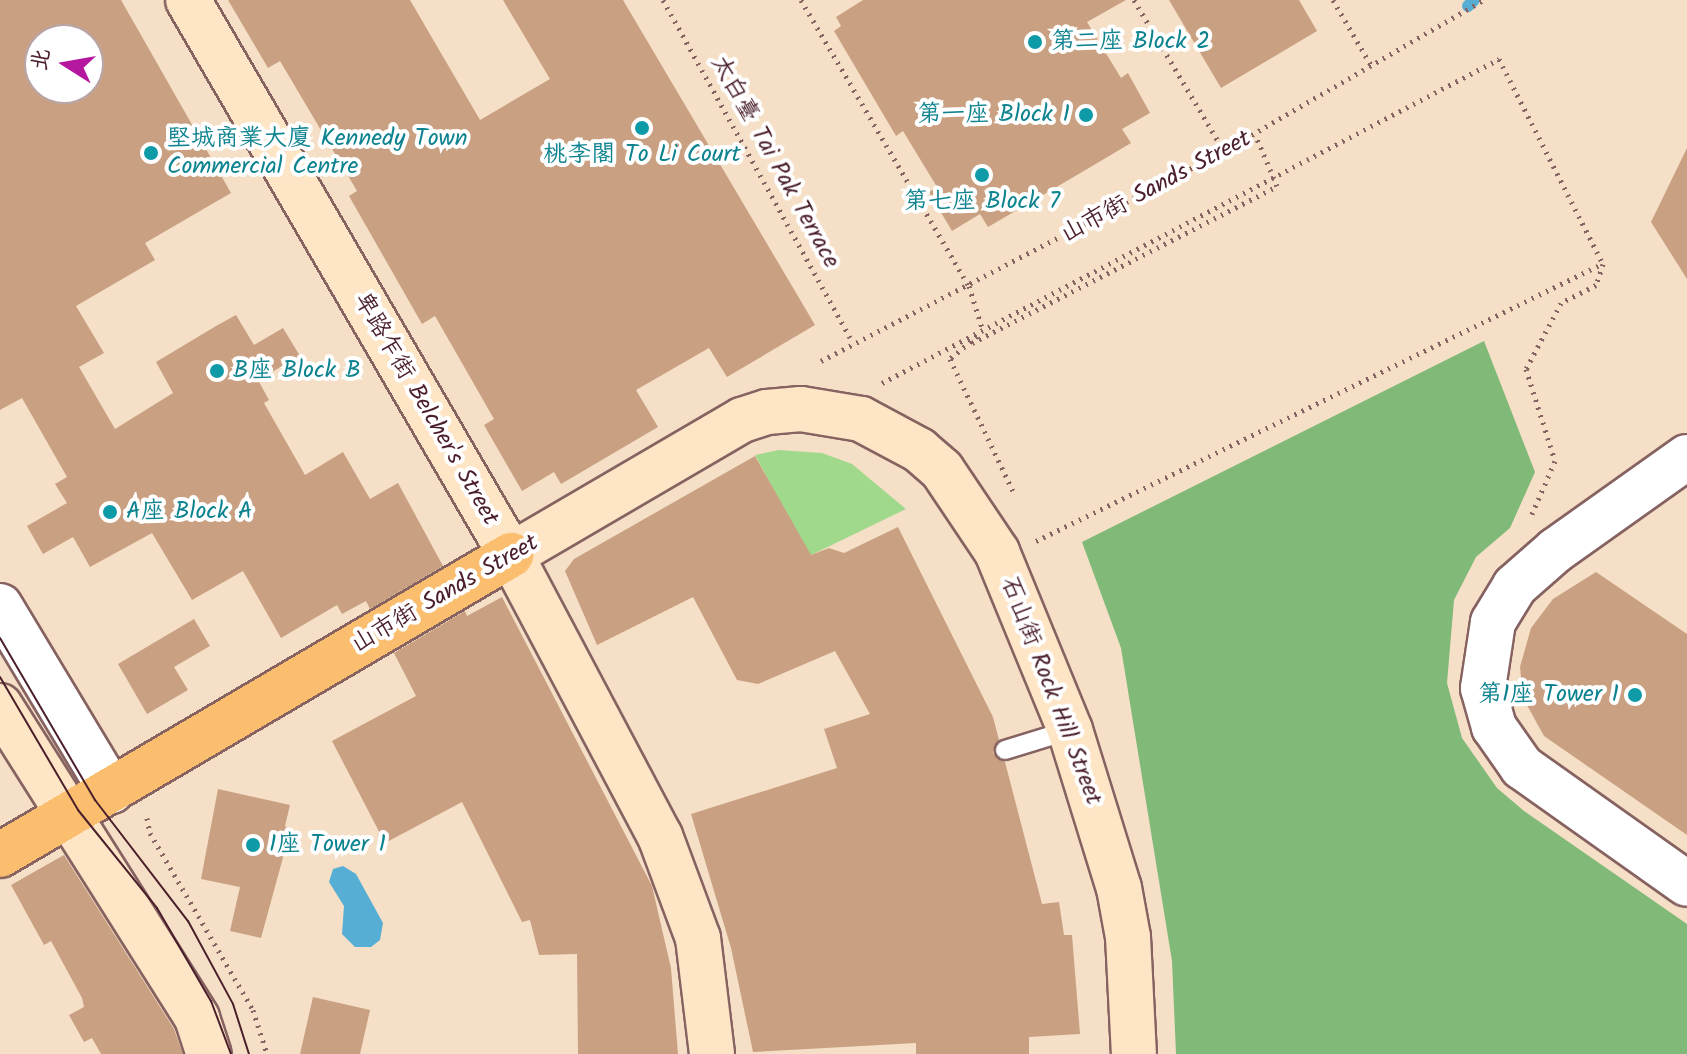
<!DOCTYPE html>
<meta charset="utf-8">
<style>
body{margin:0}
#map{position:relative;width:1687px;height:1054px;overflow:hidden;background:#f5dfc6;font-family:Kalam,"LXGW WenKai TC",sans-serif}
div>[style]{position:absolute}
.green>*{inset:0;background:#a0d98c}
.forest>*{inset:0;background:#80b978}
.water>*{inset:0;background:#57aed4}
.stream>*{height:12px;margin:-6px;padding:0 6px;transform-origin:6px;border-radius:6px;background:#57aed4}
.building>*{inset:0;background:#c9a182}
.path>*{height:5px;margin-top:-2.5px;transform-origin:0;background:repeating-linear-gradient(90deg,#866261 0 2px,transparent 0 8px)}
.roads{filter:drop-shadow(2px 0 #866261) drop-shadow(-2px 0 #866261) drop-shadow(0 2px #866261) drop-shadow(0 -2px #866261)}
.service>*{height:18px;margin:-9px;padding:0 9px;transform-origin:9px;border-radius:9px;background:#fff}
.tertiary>*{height:44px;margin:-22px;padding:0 22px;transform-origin:22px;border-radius:22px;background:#fff}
.secondary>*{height:44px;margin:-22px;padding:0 22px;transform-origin:22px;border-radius:22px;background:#fde5c5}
.primary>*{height:44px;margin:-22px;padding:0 22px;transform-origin:22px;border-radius:22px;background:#fbbe6e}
.tram>*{height:2px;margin:-1px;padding:0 1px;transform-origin:1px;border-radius:1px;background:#4a1f2b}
.dots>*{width:22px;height:22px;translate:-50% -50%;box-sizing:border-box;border:4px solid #fff;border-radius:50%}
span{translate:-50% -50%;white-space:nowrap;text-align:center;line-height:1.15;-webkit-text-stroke:8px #fff;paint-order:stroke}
.culture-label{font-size:24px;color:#0d838f}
.left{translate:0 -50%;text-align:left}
.right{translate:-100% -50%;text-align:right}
.street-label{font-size:24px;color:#4a1f2b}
.north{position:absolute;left:24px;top:24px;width:80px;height:80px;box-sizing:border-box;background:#fff;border:2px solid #b7a5aa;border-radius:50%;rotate:281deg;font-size:22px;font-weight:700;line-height:32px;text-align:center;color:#4a1f2b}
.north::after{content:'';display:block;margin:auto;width:28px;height:36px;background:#b5179e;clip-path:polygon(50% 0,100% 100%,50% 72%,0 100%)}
</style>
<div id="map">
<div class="green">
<i style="clip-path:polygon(779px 450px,822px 453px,852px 464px,906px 509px,809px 556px,755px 455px)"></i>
</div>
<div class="forest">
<i style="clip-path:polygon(1484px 341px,1535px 472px,1510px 528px,1476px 557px,1454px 600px,1447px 683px,1462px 738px,1497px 788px,1524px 811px,1687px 924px,1687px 1054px,1176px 1054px,1172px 961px,1121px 648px,1082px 542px)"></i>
</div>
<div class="water">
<i style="clip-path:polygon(343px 866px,356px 874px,383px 923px,380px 940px,371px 947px,355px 947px,342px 934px,344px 906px,329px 882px,333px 869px)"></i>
</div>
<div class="stream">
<i style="left:1468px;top:6px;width:8px;rotate:-45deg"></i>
</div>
<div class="building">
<i style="clip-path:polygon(evenodd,0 0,121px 0,231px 193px,145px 243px,155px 260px,76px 306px,104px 353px,79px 367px,115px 429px,173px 393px,156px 362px,216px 326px,236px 315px,254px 345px,283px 328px,300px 356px,258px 380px,269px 400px,264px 403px,305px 475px,343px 452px,370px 499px,398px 483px,443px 566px,370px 609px,366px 601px,342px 614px,337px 605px,281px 638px,243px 571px,192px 600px,152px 533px,90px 567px,73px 537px,43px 554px,27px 526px,67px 503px,55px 484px,67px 477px,22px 398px,0 410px,0 0,40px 40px,88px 40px,88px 88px,40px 88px,40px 40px)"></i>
<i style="clip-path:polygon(228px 0,410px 0,480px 120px,550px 79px,503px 0,623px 0,815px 325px,727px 377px,709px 348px,636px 390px,658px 427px,561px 484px,554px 472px,522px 491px,484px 425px,494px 419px,435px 316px,422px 324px,349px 196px,357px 191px,280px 61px,268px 68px)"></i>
<i style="clip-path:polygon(863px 0,1126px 0,1087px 22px,1121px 78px,1128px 73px,1150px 113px,1122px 129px,1131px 143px,1077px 175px,988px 227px,980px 214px,952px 231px,929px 192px,937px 187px,903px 131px,896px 136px,834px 31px,841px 26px,836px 17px)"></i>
<i style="clip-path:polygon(1169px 0,1299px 0,1317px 31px,1221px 88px)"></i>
<i style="clip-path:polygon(1687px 148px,1687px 279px,1651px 222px)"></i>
<i style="clip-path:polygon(755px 456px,811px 555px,829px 548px,844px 553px,898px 527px,993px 717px,999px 740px,993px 753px,1005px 762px,1042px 904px,1059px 902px,1064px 935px,1072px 935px,1080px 1034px,1029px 1037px,1029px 1054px,916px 1054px,916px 1043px,753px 1052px,731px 948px,691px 814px,837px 768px,824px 729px,870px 714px,835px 651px,758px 684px,737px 680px,693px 597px,597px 645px,565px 571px,574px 559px)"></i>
<i style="clip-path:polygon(1596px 572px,1687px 634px,1687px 835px,1544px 736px,1523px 698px,1520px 667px,1531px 628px,1553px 599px)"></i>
<i style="clip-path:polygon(502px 597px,652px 886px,671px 968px,678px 1054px,578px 1054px,577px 954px,539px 955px,530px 920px,522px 922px,462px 802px,385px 843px,332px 741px,416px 696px,394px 653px,465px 611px,467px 616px)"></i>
<i style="clip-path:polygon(194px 619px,210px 646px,174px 667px,188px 690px,147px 714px,118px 664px)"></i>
<i style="clip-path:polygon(218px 789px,290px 805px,285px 826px,290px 832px,261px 938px,230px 931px,240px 887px,201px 879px)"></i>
<i style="clip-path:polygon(64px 855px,174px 1029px,183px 1054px,101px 1054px,92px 1038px,84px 1042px,69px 1015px,84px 1007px,82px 998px,51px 941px,44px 945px,11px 885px)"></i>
<i style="clip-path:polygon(313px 997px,370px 1010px,360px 1054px,300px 1054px)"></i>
</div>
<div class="path">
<i style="left:663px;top:0;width:392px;rotate:61deg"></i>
<i style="left:801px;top:0;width:332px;rotate:59.6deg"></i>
<i style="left:969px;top:286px;width:47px;rotate:72.7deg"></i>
<i style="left:1134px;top:0;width:176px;rotate:59.2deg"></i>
<i style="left:1333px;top:0;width:75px;rotate:59.7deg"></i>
<i style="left:977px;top:336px;width:35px;rotate:140deg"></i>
<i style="left:950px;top:359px;width:151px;rotate:64.5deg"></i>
<i style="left:972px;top:343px;width:343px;rotate:-27.2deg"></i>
<i style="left:1277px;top:186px;width:56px;rotate:-112.9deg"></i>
<i style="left:821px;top:361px;width:454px;rotate:-27.5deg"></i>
<i style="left:1224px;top:151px;width:300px;rotate:-30.2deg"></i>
<i style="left:882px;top:383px;width:697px;rotate:-27.7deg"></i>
<i style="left:1499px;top:59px;width:230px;rotate:63.1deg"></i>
<i style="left:1603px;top:264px;width:22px;rotate:108deg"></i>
<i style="left:1596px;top:285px;width:39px;rotate:153deg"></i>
<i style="left:1561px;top:303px;width:75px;rotate:117.9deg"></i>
<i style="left:1526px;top:369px;width:96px;rotate:72.5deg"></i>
<i style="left:1555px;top:461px;width:58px;rotate:113.5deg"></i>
<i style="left:1036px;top:541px;width:630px;rotate:-26.08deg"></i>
<i style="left:147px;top:818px;width:15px;rotate:79deg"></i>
<i style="left:150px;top:833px;width:205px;rotate:59.8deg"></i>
<i style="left:253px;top:1010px;width:46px;rotate:72.3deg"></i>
</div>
<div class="roads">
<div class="service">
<i style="left:1005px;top:750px;width:68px;rotate:-17.1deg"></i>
</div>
<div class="tertiary">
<i style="left:1687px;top:457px;width:161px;rotate:144.6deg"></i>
<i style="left:1556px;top:550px;width:55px;rotate:138.7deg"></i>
<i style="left:1515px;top:586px;width:42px;rotate:121.4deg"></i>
<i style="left:1493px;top:622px;width:67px;rotate:98.6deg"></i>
<i style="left:1483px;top:688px;width:41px;rotate:74.2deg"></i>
<i style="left:1494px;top:727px;width:49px;rotate:55deg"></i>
<i style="left:1522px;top:767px;width:202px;rotate:35.3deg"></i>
<i style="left:0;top:606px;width:216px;rotate:59deg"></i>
</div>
<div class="secondary">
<i style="left:188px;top:0;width:642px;rotate:59.8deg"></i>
<i style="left:511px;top:555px;width:318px;rotate:62.1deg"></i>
<i style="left:660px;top:836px;width:109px;rotate:69.6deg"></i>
<i style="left:698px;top:938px;width:117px;rotate:83.1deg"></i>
<i style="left:511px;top:555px;width:268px;rotate:-30.3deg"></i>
<i style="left:742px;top:420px;width:26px;rotate:-18deg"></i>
<i style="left:767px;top:412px;width:34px;rotate:-5deg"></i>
<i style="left:801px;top:409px;width:61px;rotate:9.5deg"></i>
<i style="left:861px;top:419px;width:66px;rotate:28.1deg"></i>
<i style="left:919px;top:450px;width:30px;rotate:41deg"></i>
<i style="left:942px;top:470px;width:99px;rotate:56.1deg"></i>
<i style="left:997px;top:552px;width:192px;rotate:67.7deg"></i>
<i style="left:1070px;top:730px;width:165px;rotate:72.8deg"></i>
<i style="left:1119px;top:888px;width:50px;rotate:79.6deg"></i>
<i style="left:1128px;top:937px;width:117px;rotate:87.1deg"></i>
<i style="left:0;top:706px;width:369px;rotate:57.7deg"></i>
<i style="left:197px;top:1018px;width:38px;rotate:72deg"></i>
</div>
<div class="primary">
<i style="left:0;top:855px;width:593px;rotate:-30.42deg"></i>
</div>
</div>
<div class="tram">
<i style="left:0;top:638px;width:188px;rotate:59.6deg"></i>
<i style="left:95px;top:800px;width:153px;rotate:52.5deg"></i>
<i style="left:188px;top:921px;width:94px;rotate:61.5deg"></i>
<i style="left:233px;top:1004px;width:52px;rotate:72.3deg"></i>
<i style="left:0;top:677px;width:154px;rotate:59.6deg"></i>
<i style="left:78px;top:810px;width:126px;rotate:51.1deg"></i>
<i style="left:157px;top:908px;width:108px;rotate:59.9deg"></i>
<i style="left:211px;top:1001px;width:57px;rotate:69.3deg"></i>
</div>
<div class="dots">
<i style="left:1035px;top:42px;background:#0f9aa8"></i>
<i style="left:1086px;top:115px;background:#0f9aa8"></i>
<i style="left:642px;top:128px;background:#0f9aa8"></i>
<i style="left:151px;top:153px;background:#0f9aa8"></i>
<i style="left:982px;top:175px;background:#0f9aa8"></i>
<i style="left:217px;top:371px;background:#0f9aa8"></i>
<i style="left:110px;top:512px;background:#0f9aa8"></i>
<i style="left:1635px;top:695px;background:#0f9aa8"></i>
<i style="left:253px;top:845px;background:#0f9aa8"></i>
</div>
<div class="culture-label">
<span class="left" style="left:1051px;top:42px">第二座 Block 2</span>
<span class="right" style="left:1070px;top:115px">第一座 Block 1</span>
<span class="left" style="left:167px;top:153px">堅城商業大廈 Kennedy Town<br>Commercial Centre</span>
<span style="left:642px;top:155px">桃李閣 To Li Court</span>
<span style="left:982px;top:202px">第七座 Block 7</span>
<span class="left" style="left:233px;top:371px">B座 Block B</span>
<span class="left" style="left:126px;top:512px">A座 Block A</span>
<span class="right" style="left:1619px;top:695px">第1座 Tower 1</span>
<span class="left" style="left:269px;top:845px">1座 Tower 1</span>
</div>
<div class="street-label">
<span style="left:775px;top:162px;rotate:61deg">太白臺 Tai Pak Terrace</span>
<span style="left:1156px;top:187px;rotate:-28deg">山市街 Sands Street</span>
<span style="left:426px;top:409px;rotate:60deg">卑路乍街 Belcher's Street</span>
<span style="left:445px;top:594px;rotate:-30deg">山市街 Sands Street</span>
<span style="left:1051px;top:691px;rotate:69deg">石山街 Rock Hill Street</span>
</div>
<div class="north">北</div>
</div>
